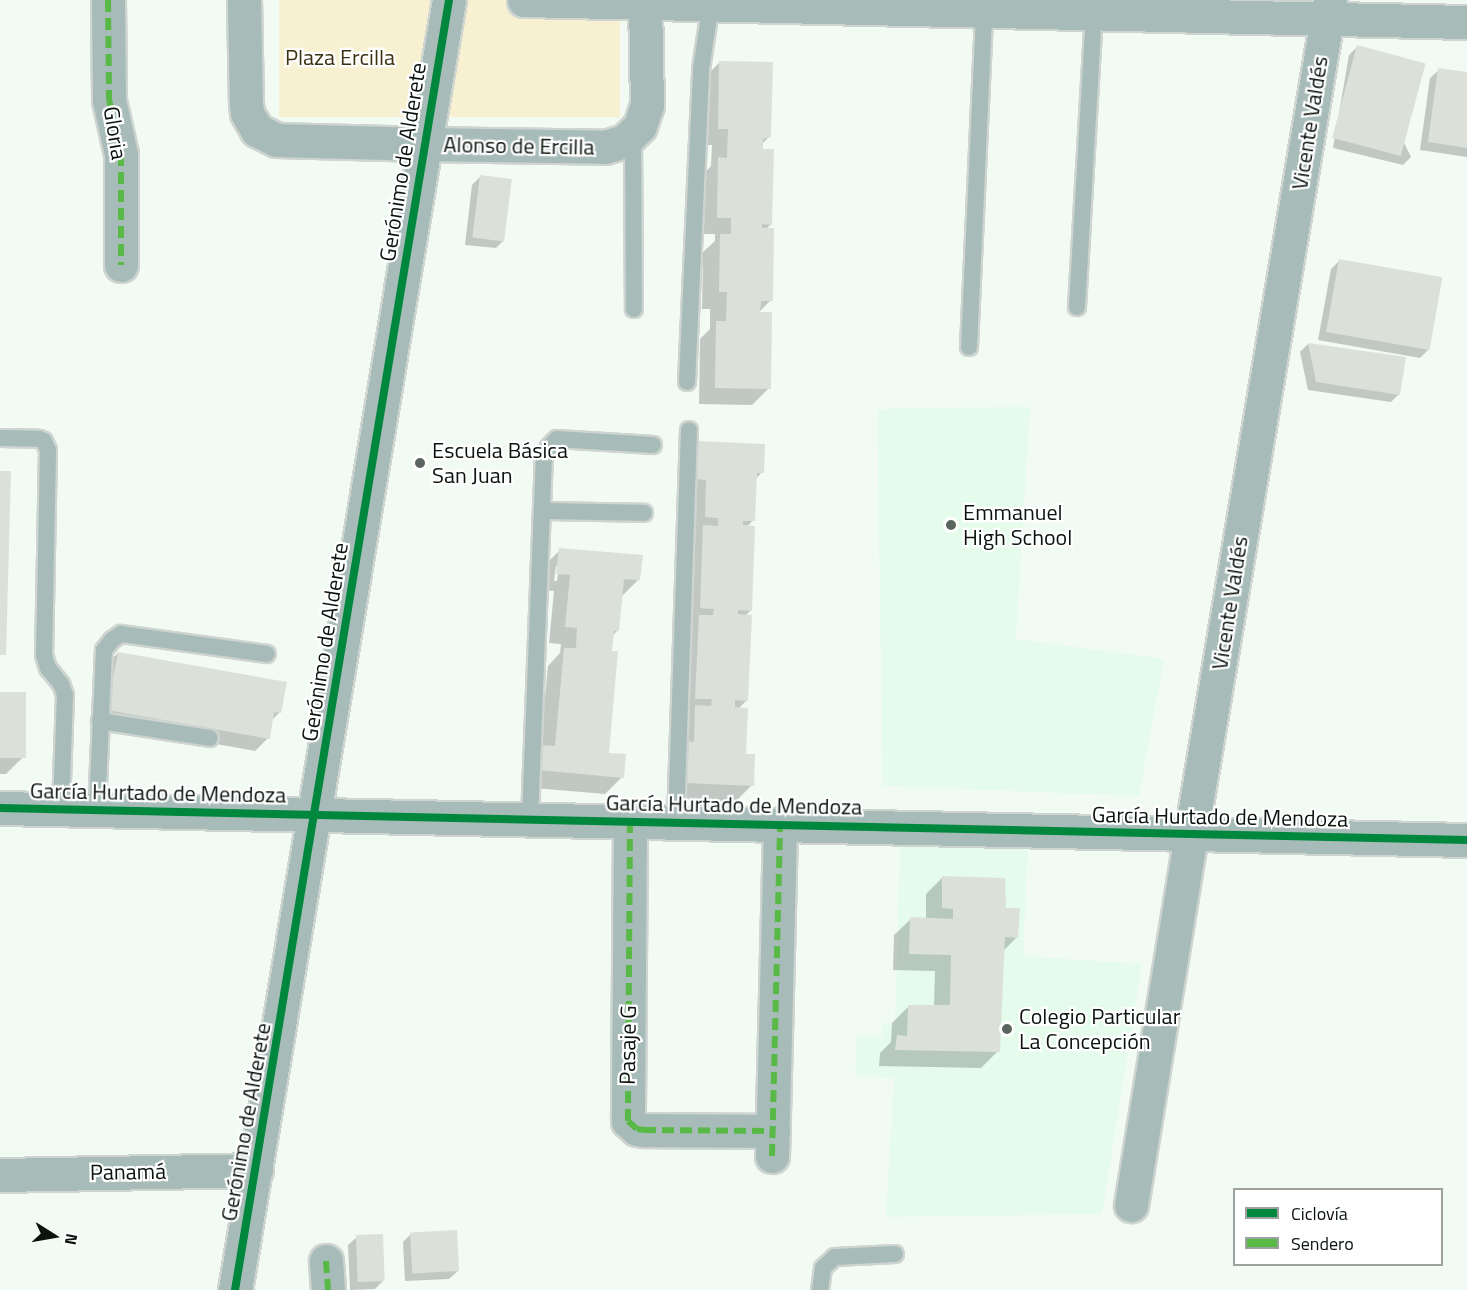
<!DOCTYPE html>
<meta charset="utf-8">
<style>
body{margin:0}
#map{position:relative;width:1467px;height:1290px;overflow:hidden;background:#f2faf4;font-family:"Titillium Web",sans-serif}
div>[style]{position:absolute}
.built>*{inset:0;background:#e5fbec}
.green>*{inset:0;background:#f7f0d1;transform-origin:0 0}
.shadow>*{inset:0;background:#0003}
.building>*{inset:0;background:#dbe1d9;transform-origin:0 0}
.roads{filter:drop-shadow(2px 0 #ced4d0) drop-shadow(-2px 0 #ced4d0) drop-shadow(0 2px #ced4d0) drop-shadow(0 -2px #ced4d0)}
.service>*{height:16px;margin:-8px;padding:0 8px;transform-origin:8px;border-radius:8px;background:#a7bbb8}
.minor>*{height:33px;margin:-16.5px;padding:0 16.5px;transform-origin:16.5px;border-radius:16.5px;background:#a7bbb8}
.tertiary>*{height:33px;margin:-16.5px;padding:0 16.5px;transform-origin:16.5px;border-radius:16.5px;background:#a7bbb8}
.quiet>*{height:6px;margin-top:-3px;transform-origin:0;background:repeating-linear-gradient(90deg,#58b947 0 12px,transparent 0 18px)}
.cycleway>*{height:8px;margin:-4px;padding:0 4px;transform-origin:4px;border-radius:4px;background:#00873e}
.dots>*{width:16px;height:16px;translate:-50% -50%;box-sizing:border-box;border:3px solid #fff;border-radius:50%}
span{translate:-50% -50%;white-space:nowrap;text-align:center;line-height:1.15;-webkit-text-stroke:4.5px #fff;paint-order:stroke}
.park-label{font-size:22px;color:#3c3112}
.street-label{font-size:22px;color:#0a130e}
.poi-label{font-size:22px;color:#0a130e}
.left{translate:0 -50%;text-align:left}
.legend{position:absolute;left:1233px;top:1188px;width:210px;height:78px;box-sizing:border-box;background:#fff;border:2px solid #9da19f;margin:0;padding:8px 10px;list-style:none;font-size:18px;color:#0a130e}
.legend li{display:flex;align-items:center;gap:12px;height:30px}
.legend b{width:30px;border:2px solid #9da19f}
.north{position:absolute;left:24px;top:1206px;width:60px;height:60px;-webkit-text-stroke:4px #fff;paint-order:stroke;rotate:101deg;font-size:16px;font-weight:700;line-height:24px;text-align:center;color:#0a130e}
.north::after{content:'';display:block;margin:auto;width:21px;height:27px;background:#0a130e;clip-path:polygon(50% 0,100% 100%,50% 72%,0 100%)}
</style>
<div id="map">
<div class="built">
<i style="clip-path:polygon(1030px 407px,1016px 639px,1164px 659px,1139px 796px,883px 786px,877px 410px,897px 408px)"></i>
<i style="clip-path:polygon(900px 845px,1028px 846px,1023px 956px,1142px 964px,1102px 1214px,886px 1217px,894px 1078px,855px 1075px,857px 1035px,882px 1036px,883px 1023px,895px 1023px)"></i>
</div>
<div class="green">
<i style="left:279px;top:0;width:341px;height:117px"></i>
</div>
<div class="shadow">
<i style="clip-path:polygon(1357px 47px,1411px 157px,1403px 165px,1333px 148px,1349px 55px)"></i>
<i style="clip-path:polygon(720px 62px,770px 136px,761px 145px,771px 224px,765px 230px,771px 300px,758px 313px,769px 388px,752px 405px,699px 404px,700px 339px,710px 329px,710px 309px,702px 309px,703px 252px,715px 241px,715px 234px,701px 234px,702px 176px,711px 166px,712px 145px,701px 145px,703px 79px)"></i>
<i style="clip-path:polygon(1439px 70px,1467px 74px,1467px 157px,1420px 150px,1430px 78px)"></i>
<i style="clip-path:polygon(480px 177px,504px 240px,496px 248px,465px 245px,472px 185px)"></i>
<i style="clip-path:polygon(1339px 261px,1428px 350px,1420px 358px,1318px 340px,1331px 269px)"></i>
<i style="clip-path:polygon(1308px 344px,1404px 358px,1399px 394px,1391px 402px,1308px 390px,1300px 352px)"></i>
<i style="clip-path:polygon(699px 442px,762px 472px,755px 480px,753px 520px,747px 527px,750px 611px,745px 616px,747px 700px,738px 709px,744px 755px,752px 785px,735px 802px,670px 799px,682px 633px,691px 624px,684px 624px,687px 543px,696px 534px,688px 533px,682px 459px)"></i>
<i style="clip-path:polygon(evenodd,560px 550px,639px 579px,622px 596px,618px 630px,612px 636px,607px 754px,622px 777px,605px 794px,522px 787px,524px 764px,540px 747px,548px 666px,560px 653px,561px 644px,549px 643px,554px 591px,540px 590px,543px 567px,560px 550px,556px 566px,559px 566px,557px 581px,554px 581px,556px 566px)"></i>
<i style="clip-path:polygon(118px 653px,280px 712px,271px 721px,268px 738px,255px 751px,95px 722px,105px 666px)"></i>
<i style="clip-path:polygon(0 693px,23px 757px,6px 774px,0 774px)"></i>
<i style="clip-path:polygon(943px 877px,1005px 909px,1017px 937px,1003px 951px,998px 1051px,981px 1068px,879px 1066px,880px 1053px,891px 1042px,892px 1023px,909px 1006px,934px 1006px,935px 971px,893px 970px,894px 935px,911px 919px,926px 919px,926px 894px)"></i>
<i style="clip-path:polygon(411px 1234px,458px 1271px,449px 1279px,405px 1281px,403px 1242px)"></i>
<i style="clip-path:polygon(357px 1237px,383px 1281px,375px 1289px,350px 1290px,348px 1245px)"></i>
</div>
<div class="building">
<i style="left:1357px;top:45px;width:71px;height:96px;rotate:15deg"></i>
<i style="clip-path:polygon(719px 61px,773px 62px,771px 137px,763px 139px,763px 149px,774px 149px,772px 225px,762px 224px,762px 228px,774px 228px,773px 301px,761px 301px,760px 312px,772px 312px,771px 389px,715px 388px,716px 321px,726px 321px,727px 292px,719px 292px,720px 234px,731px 234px,731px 218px,717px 218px,718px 157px,727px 158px,728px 129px,718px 129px)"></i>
<i style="clip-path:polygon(1438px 68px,1467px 72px,1467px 148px,1428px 142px)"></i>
<i style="left:480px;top:175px;width:32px;height:63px;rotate:7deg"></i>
<i style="left:1339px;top:259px;width:105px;height:74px;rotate:10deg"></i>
<i style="clip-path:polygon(1308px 343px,1406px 357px,1400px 395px,1316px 382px)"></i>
<i style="clip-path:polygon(698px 441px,765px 444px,764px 473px,757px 473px,755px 521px,743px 521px,743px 525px,755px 526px,752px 611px,738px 610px,738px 614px,752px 615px,748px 701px,735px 700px,735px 707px,748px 708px,746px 754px,755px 754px,754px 786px,686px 783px,687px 741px,694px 742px,695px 705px,711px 706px,712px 699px,695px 699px,699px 615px,713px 615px,714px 609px,700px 608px,703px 525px,718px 526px,718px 518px,705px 517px,706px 480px,696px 479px)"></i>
<i style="clip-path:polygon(0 471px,11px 471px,6px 655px,0 655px)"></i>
<i style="clip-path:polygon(559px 548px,643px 555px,640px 580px,624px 579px,619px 631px,614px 631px,612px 651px,618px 651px,609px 753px,626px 754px,624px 778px,538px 770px,540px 745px,555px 746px,564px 648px,576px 648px,577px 628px,565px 627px,570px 575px,556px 574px)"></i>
<i style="clip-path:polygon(118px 652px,287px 682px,281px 713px,274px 712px,270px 739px,107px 710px)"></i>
<i style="left:0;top:692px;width:26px;height:66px"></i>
<i style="clip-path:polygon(942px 876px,1005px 878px,1006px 908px,1020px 908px,1018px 938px,1005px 937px,1000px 1052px,895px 1050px,897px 1035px,907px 1036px,908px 1005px,950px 1005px,951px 955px,909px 954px,910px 917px,953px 919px,953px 909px,942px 908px)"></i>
<i style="left:457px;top:1230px;width:41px;height:47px;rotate:87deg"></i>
<i style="left:383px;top:1234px;width:47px;height:27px;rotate:88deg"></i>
</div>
<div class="roads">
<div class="service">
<i style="left:633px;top:134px;width:175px;rotate:89.7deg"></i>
<i style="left:1077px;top:307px;width:293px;rotate:-86.7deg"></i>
<i style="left:969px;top:347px;width:336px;rotate:-87.4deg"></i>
<i style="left:687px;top:382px;width:313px;rotate:-87.4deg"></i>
<i style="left:701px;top:69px;width:66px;rotate:-81.3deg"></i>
<i style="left:0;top:438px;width:39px;rotate:1deg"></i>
<i style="left:39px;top:439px;width:5px;rotate:22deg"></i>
<i style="left:44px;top:441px;width:10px;rotate:66deg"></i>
<i style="left:48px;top:450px;width:205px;rotate:91.1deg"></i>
<i style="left:44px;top:655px;width:14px;rotate:73deg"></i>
<i style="left:48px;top:668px;width:21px;rotate:51deg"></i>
<i style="left:61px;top:684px;width:12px;rotate:70deg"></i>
<i style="left:65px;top:695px;width:114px;rotate:92deg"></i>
<i style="left:542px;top:511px;width:102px;rotate:1.1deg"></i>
<i style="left:100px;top:721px;width:111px;rotate:8.8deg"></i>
<i style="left:97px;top:810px;width:160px;rotate:-87.5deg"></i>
<i style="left:104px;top:650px;width:13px;rotate:-51deg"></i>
<i style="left:112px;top:640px;width:11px;rotate:-34deg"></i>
<i style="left:121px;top:634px;width:147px;rotate:7.8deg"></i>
<i style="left:530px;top:819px;width:361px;rotate:-87.8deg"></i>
<i style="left:544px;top:458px;width:12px;rotate:-66deg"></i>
<i style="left:549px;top:447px;width:11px;rotate:-45deg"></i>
<i style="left:557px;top:439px;width:96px;rotate:3.6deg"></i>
<i style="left:676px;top:822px;width:392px;rotate:-88.1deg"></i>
<i style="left:820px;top:1290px;width:22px;rotate:-82deg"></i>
<i style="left:823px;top:1268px;width:16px;rotate:-43deg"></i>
<i style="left:835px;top:1257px;width:60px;rotate:-2.9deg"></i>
</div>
<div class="minor">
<i style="left:108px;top:0;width:100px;rotate:89.4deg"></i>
<i style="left:109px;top:100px;width:55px;rotate:77.5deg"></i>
<i style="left:121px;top:154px;width:111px;rotate:90deg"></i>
<i style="left:244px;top:0;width:103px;rotate:88.9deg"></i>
<i style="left:246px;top:103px;width:10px;rotate:84deg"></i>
<i style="left:247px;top:113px;width:20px;rotate:60deg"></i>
<i style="left:257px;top:130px;width:22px;rotate:27deg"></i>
<i style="left:277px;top:140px;width:146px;rotate:1.6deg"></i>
<i style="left:630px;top:821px;width:300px;rotate:90.4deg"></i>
<i style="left:628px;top:1121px;width:12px;rotate:42deg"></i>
<i style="left:637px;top:1129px;width:7px;rotate:8deg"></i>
<i style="left:644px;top:1130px;width:129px;rotate:0.4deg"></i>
<i style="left:772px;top:1156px;width:332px;rotate:-88.6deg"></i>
<i style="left:0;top:1175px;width:256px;rotate:-1.1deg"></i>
<i style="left:1131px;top:1205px;width:376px;rotate:-80.8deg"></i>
<i style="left:326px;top:1261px;width:29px;rotate:86deg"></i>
</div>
<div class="tertiary">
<i style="left:524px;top:0;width:943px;rotate:1.34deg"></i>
<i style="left:423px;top:144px;width:182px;rotate:0.9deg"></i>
<i style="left:605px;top:147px;width:21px;rotate:-17deg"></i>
<i style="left:625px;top:141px;width:21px;rotate:-45deg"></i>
<i style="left:640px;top:126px;width:22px;rotate:-72deg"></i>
<i style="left:647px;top:105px;width:105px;rotate:-91.1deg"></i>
<i style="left:0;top:808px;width:1467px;rotate:1.25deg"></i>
<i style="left:1191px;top:834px;width:846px;rotate:-80.54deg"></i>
<i style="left:235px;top:1290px;width:1308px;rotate:-80.58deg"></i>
</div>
</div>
<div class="quiet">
<i style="left:108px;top:0;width:100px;rotate:89.4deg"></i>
<i style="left:109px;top:100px;width:55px;rotate:77.5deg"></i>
<i style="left:121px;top:154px;width:111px;rotate:90deg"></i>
<i style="left:630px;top:821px;width:300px;rotate:90.4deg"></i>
<i style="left:628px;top:1121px;width:12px;rotate:42deg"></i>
<i style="left:637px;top:1129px;width:7px;rotate:8deg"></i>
<i style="left:644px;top:1130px;width:129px;rotate:0.4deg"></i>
<i style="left:772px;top:1156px;width:332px;rotate:-88.6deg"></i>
<i style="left:326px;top:1261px;width:29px;rotate:86deg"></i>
</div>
<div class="cycleway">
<i style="left:0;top:808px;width:1467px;rotate:1.25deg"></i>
<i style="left:235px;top:1290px;width:1308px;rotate:-80.58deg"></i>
</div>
<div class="dots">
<i style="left:420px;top:463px;background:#5b645e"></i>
<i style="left:951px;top:525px;background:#5b645e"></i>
<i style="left:1007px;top:1029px;background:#5b645e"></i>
</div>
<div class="park-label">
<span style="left:340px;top:58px">Plaza Ercilla</span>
</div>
<div class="street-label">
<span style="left:1310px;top:123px;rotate:-81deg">Vicente Valdés</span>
<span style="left:115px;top:133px;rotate:81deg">Gloria</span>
<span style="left:519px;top:146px;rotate:1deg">Alonso de Ercilla</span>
<span style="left:403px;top:162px;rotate:-81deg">Gerónimo de Alderete</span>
<span style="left:1230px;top:603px;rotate:-81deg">Vicente Valdés</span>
<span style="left:325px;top:642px;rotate:-81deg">Gerónimo de Alderete</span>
<span style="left:158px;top:793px;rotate:1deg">García Hurtado de Mendoza</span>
<span style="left:734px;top:805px;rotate:1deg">García Hurtado de Mendoza</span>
<span style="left:1220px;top:817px;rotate:1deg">García Hurtado de Mendoza</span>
<span style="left:628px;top:1045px;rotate:-89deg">Pasaje G</span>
<span style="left:246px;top:1122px;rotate:-80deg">Gerónimo de Alderete</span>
<span style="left:128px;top:1172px;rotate:-1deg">Panamá</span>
</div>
<div class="poi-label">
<span class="left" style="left:432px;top:463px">Escuela Básica<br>San Juan</span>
<span class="left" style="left:963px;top:525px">Emmanuel<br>High School</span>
<span class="left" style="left:1019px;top:1029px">Colegio Particular<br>La Concepción</span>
</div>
<ul class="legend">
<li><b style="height:8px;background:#00873e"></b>Ciclovía</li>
<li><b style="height:8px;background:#58b947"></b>Sendero</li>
</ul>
<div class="north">N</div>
</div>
